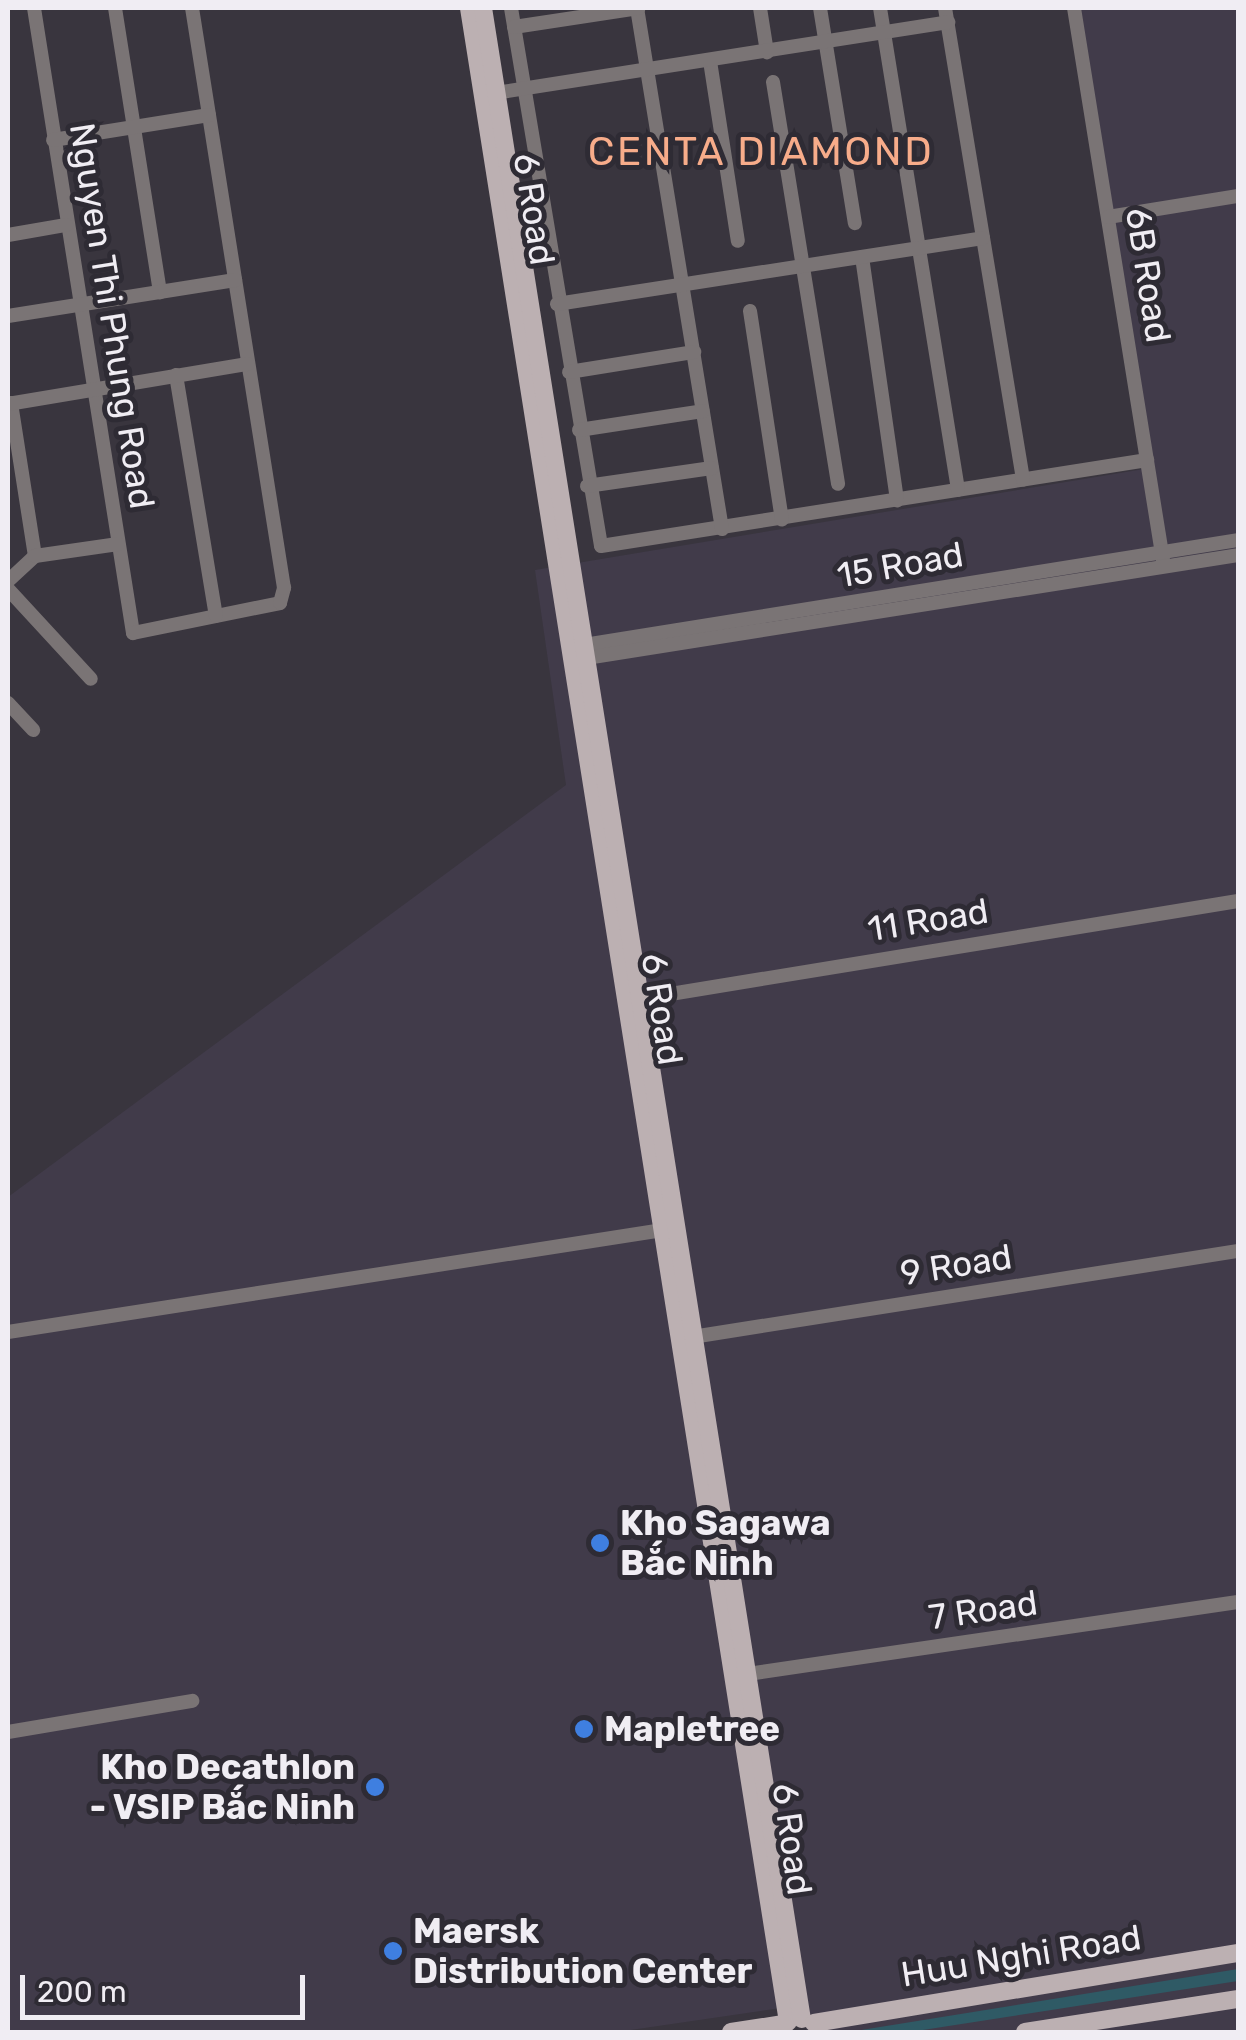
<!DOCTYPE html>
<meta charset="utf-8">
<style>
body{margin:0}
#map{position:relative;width:1246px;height:2040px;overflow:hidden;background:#39353e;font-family:Rubik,sans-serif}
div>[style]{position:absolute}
.built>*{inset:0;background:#413b4a}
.water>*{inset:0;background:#2f5a65}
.minor>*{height:14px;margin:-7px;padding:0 7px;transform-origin:7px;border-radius:7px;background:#7a7475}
.major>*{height:18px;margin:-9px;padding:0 9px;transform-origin:9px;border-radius:9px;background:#bcb0b2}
.dots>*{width:28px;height:28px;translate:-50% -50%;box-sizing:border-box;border:5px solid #2e2b34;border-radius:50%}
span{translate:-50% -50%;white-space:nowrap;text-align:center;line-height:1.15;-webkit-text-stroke:10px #2e2b34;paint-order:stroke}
.street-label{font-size:35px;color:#f0edf3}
.poi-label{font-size:35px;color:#f0edf3;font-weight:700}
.left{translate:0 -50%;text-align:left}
.right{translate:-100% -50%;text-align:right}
.quarter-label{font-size:40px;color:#f7ac8a;letter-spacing:2.5px}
.frame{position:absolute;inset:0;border:10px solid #f0edf3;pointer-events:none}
.scale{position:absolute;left:20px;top:1975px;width:285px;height:45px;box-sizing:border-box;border:5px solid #f0edf3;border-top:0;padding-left:12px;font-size:30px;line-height:35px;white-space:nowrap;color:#f0edf3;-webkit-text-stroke:8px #2e2b34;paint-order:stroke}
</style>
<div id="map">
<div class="built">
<i style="clip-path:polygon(1077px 8px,1238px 8px,1238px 2032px,807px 2032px,802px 2005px,617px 2032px,8px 2032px,8px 1197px,566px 785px,535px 570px,1150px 468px)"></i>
</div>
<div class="water">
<i style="clip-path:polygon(1238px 1969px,1238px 1981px,910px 2032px,849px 2032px)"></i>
</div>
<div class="minor">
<i style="left:34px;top:8px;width:633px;rotate:81deg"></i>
<i style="left:133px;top:633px;width:150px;rotate:-11.5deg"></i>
<i style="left:280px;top:603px;width:16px;rotate:-75deg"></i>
<i style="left:284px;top:588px;width:587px;rotate:-99.01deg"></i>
<i style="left:115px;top:8px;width:288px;rotate:81deg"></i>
<i style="left:511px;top:8px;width:545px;rotate:80.5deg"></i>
<i style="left:601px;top:546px;width:553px;rotate:-8.95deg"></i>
<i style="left:637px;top:8px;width:528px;rotate:80.73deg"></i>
<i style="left:760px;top:8px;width:45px;rotate:81deg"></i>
<i style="left:820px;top:8px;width:218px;rotate:80.8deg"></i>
<i style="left:880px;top:8px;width:488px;rotate:80.8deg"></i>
<i style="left:945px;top:8px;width:478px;rotate:80.6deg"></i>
<i style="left:1074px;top:8px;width:559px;rotate:80.84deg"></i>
<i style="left:514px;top:27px;width:126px;rotate:-8.6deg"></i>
<i style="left:710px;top:61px;width:182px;rotate:81.2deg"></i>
<i style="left:773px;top:82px;width:407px;rotate:80.8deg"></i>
<i style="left:489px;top:94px;width:465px;rotate:-8.9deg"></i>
<i style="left:53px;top:140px;width:158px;rotate:-9.1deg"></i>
<i style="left:1108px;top:217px;width:132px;rotate:-9.2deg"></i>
<i style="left:8px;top:235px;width:59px;rotate:-9.8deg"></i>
<i style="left:862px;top:257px;width:246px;rotate:81.8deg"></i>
<i style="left:557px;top:304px;width:431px;rotate:-8.8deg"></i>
<i style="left:750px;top:311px;width:211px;rotate:81.3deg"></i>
<i style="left:8px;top:316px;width:230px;rotate:-9deg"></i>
<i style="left:569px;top:372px;width:127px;rotate:-9.1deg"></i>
<i style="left:176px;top:375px;width:244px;rotate:80.6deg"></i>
<i style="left:11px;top:403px;width:155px;rotate:81.1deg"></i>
<i style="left:8px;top:404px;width:243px;rotate:-9.5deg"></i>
<i style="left:579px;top:430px;width:125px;rotate:-8.7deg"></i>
<i style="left:587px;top:486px;width:126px;rotate:-8.2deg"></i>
<i style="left:8px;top:581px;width:37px;rotate:-43deg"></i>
<i style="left:35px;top:556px;width:84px;rotate:-8.2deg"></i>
<i style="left:8px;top:589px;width:122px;rotate:47.3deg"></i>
<i style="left:578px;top:646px;width:668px;rotate:-9.12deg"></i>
<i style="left:580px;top:659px;width:666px;rotate:-8.98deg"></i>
<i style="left:8px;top:703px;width:37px;rotate:47deg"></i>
<i style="left:634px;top:1000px;width:612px;rotate:-9.31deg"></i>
<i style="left:8px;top:1332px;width:669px;rotate:-8.86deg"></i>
<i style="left:686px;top:1338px;width:559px;rotate:-8.96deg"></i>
<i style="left:741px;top:1675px;width:502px;rotate:-8.36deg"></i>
<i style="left:8px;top:1732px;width:187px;rotate:-9.6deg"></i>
</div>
<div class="major">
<i style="left:469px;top:8px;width:2039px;rotate:81deg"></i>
<i style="left:483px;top:8px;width:2036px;rotate:80.99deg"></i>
<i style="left:814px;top:2023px;width:430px;rotate:-9.4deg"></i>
<i style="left:731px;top:2032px;width:53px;rotate:-8.7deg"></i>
<i style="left:1025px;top:2032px;width:216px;rotate:-8.8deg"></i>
</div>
<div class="dots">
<i style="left:600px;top:1543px;background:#3f7fe0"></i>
<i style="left:584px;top:1729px;background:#3f7fe0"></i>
<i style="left:375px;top:1787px;background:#3f7fe0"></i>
<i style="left:393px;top:1951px;background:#3f7fe0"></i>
</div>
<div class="street-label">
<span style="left:534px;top:209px;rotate:81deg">6 Road</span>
<span style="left:1148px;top:275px;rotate:81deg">6B Road</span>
<span style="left:112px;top:316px;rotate:81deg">Nguyen Thi Phung Road</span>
<span style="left:900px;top:565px;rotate:-10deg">15 Road</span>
<span style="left:928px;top:920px;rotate:-9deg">11 Road</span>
<span style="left:662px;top:1009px;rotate:81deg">6 Road</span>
<span style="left:956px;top:1265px;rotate:-9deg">9 Road</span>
<span style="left:983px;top:1610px;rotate:-8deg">7 Road</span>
<span style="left:792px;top:1839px;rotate:82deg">6 Road</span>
<span style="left:1021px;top:1956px;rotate:-9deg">Huu Nghi Road</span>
</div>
<div class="poi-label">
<span class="left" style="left:620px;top:1543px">Kho Sagawa<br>Bắc Ninh</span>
<span class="left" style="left:604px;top:1729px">Mapletree</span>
<span class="right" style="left:355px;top:1787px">Kho Decathlon<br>- VSIP Bắc Ninh</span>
<span class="left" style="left:413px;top:1951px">Maersk<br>Distribution Center</span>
</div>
<div class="quarter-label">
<span style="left:761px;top:152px">CENTA DIAMOND</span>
</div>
<div class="frame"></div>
<div class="scale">200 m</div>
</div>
